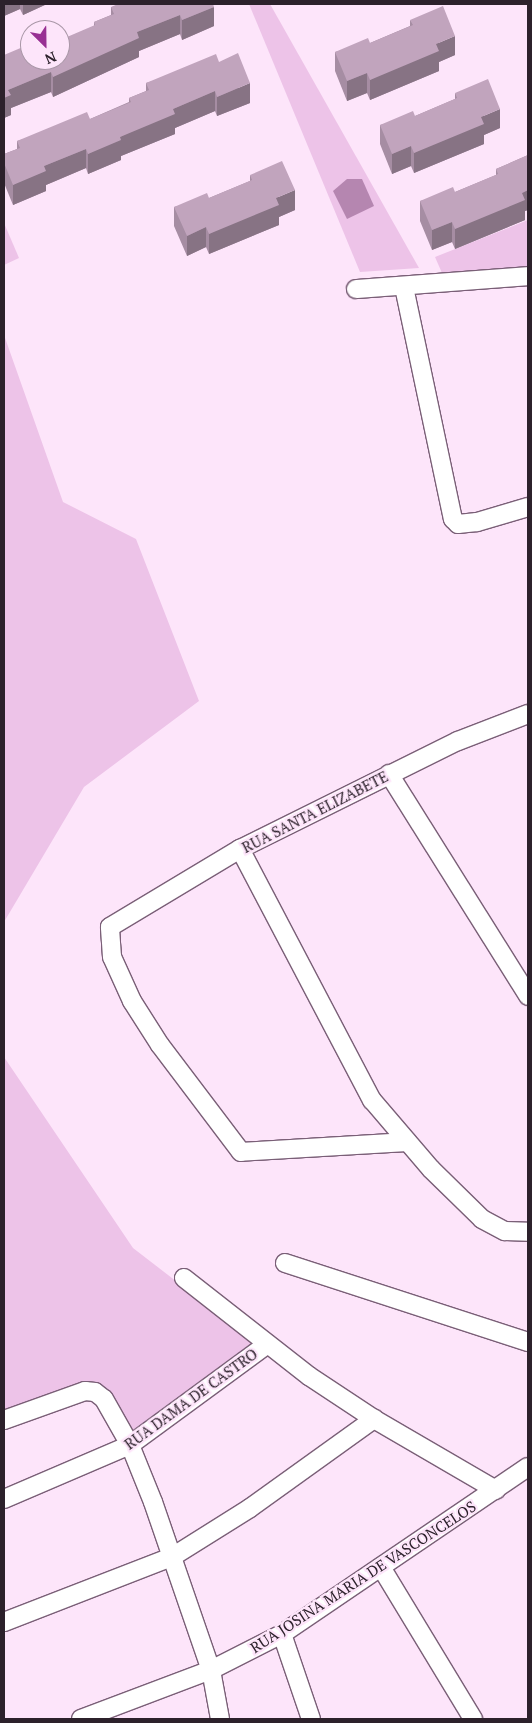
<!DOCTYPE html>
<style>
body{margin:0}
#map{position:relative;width:532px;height:1723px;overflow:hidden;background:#fde5fa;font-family:"PT Serif",serif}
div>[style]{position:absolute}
.green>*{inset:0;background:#edc3e8}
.water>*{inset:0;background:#b586b0}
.roads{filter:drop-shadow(1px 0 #7a5f77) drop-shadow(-1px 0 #7a5f77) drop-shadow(0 1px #7a5f77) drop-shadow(0 -1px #7a5f77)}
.minor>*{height:18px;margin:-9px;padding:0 9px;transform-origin:9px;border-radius:9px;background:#fff}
.wall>*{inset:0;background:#a68da3}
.shaded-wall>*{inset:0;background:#877384}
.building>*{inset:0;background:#c1a4bd}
span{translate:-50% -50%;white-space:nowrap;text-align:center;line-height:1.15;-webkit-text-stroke:4.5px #fde5fa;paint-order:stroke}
.street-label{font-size:15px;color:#2c212b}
.frame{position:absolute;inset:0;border:5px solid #2c212b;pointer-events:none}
.north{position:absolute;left:20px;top:20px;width:50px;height:50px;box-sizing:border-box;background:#fde5fa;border:1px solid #a997a7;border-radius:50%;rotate:157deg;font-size:14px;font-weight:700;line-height:20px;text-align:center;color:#2c212b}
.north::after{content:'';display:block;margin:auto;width:18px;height:22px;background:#983093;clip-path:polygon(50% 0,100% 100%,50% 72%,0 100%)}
</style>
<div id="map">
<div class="green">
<i style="clip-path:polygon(249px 4px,270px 4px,419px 268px,360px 272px)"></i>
<i style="clip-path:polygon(528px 220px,528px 268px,442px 273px,435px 257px)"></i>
<i style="clip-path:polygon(4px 223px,19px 258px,4px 265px)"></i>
<i style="clip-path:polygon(4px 335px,63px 502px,136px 539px,199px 701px,84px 787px,4px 922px)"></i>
<i style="clip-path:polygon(4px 1057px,133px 1248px,255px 1342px,132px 1437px,99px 1385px,92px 1382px,4px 1412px)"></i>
</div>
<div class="water">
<i style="clip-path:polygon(347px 179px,362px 179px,374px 206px,347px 219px,333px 191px)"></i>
</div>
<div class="roads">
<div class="minor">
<i style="left:404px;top:287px;width:237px;rotate:78.1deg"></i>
<i style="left:453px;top:519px;width:7px;rotate:45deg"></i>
<i style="left:458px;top:524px;width:19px;rotate:-6deg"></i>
<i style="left:477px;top:522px;width:53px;rotate:-16.4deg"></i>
<i style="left:356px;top:289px;width:172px;rotate:-4.3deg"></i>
<i style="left:389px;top:774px;width:262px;rotate:57.9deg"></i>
<i style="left:240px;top:849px;width:284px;rotate:62.3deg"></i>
<i style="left:372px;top:1100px;width:91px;rotate:49.5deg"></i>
<i style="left:431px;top:1169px;width:71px;rotate:44.4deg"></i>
<i style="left:482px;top:1219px;width:26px;rotate:28deg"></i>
<i style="left:505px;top:1231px;width:23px;rotate:2deg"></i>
<i style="left:407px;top:1142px;width:166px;rotate:176.6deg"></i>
<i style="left:241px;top:1152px;width:134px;rotate:-127.1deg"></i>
<i style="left:160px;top:1045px;width:52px;rotate:-122.5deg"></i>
<i style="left:132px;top:1001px;width:48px;rotate:-114.4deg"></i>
<i style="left:112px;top:957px;width:30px;rotate:-94deg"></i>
<i style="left:110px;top:927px;width:152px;rotate:-31deg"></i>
<i style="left:240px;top:849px;width:243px;rotate:-26.4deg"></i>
<i style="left:458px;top:741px;width:75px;rotate:-21.1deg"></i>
<i style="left:285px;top:1263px;width:256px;rotate:18deg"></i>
<i style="left:184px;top:1278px;width:159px;rotate:38.1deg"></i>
<i style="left:309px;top:1376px;width:78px;rotate:33.5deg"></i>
<i style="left:374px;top:1419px;width:141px;rotate:30.2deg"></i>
<i style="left:4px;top:1420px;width:86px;rotate:-19.7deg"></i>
<i style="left:85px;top:1391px;width:10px;rotate:6deg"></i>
<i style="left:95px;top:1392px;width:11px;rotate:38deg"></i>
<i style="left:104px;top:1399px;width:53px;rotate:60.5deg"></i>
<i style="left:130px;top:1445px;width:61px;rotate:68deg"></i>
<i style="left:153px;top:1502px;width:178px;rotate:71deg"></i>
<i style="left:211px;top:1670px;width:50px;rotate:79.6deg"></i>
<i style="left:4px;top:1499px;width:137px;rotate:-23.2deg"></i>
<i style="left:130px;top:1445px;width:169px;rotate:-36.3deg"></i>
<i style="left:381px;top:1567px;width:178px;rotate:58.8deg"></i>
<i style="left:4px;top:1622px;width:180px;rotate:-21.2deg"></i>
<i style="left:172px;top:1557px;width:92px;rotate:-32.1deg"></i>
<i style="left:250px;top:1508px;width:153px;rotate:-35.7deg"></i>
<i style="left:282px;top:1634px;width:90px;rotate:71.2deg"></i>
<i style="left:81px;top:1719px;width:139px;rotate:-20.7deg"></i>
<i style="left:211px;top:1670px;width:80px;rotate:-26.9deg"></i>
<i style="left:282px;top:1634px;width:297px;rotate:-34.2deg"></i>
</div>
</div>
<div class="wall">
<i style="clip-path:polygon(4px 4px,47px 4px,23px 15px,20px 9px,4px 16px)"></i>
<i style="clip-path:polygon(213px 4px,214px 26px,182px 40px,180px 34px,139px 51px,139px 57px,53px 97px,51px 92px,11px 108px,11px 115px,4px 118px,4px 55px,30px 60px,94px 26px,94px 22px,111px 15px,111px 7px)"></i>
<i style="clip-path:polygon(410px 20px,455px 55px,439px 62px,439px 71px,370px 100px,367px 93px,347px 101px,335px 71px,335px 52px,370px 43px,410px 26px)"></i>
<i style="clip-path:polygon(219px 62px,250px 103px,217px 116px,215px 111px,175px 128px,175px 134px,121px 156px,121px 160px,88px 174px,86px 168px,46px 185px,46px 191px,13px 205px,4px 183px,4px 154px,17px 149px,17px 141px,90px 119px,129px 102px,129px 98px,146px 91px,146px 83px)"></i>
<i style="clip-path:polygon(455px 93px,500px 128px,484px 135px,484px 144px,414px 173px,411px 166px,392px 174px,380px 144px,380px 125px,415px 116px,455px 99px)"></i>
<i style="clip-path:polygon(528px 155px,528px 210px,525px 211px,525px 220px,455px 249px,452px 242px,432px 250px,420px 221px,420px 201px,455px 192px,496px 175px,496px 169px)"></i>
<i style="clip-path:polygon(250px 175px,295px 210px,279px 217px,279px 225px,209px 254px,206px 247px,187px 256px,174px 226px,174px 207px,209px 198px,250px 181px)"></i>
</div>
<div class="shaded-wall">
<i style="clip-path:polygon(4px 4px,20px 4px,20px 9px,4px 16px)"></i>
<i style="clip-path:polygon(23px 4px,47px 4px,23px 15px)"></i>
<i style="clip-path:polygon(214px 7px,214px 26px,182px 40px,182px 20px)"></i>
<i style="clip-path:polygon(180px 15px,180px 34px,139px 51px,139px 57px,53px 97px,53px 77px,137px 32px)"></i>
<i style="clip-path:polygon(455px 36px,455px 55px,439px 62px,439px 71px,370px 100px,370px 80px,436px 44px)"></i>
<i style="clip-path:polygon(51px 72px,51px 92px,11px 108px,11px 115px,4px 118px,4px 98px,8px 90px)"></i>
<i style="clip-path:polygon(367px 73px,367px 93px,347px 101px,347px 81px)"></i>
<i style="clip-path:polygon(250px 83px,250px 103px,217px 116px,217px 97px)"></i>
<i style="clip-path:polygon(215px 91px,215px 111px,175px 128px,175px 134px,121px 156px,121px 160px,88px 174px,88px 154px,173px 109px)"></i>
<i style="clip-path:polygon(500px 109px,500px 128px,484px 135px,484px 144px,414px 173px,414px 153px,481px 117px)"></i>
<i style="clip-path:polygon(411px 146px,411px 166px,392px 174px,392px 154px)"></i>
<i style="clip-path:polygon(86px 149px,86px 168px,46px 185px,46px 191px,13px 205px,13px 185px,44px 166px)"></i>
<i style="clip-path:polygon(295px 190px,295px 210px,279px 217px,279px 225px,209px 254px,209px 234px,276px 198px)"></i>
<i style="clip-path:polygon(528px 190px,528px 210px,525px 211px,525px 220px,455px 249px,455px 229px,522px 193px)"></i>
<i style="clip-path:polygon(452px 222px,452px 242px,432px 250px,432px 230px)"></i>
<i style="clip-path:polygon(206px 227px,206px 247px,187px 256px,187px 236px)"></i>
</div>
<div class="building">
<i style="clip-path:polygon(118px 4px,213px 4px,214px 7px,182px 20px,180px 15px,137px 32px,139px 38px,53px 77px,51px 72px,8px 90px,11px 95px,4px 98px,4px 55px,30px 44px,30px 60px,60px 60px,60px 40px,95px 25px,94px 22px,114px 14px,111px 7px)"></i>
<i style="clip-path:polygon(443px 6px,455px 36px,436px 44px,439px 51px,370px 80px,367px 73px,347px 81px,335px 52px,368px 38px,370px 43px,413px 25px,410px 20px)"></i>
<i style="clip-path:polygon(238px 53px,250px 83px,217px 97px,215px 91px,173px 109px,175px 114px,120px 137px,121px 140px,88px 154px,86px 149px,44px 166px,46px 171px,13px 185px,4px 163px,4px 154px,20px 148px,17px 141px,87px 112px,90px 119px,131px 102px,129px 98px,149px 90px,146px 83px,216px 54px,219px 62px)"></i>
<i style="clip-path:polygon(488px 79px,500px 109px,481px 117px,484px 124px,414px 153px,411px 146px,392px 154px,380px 125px,413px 111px,415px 116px,457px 98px,455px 93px)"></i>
<i style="clip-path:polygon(528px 155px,528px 190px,522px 193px,525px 200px,455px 229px,452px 222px,432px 230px,420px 201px,453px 187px,455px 192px,498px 174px,496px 169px)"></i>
<i style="clip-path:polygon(282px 161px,295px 190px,276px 198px,279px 205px,209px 234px,206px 227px,187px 236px,174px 207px,207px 193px,209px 198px,252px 180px,250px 175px)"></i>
</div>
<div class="street-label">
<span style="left:315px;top:812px;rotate:-27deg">RUA SANTA ELIZABETE</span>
<span style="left:191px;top:1399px;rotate:-36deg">RUA DAMA DE CASTRO</span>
<span style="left:363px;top:1577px;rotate:-33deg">RUA JOSINA MARIA DE VASCONCELOS</span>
</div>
<div class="frame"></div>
<div class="north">N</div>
</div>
